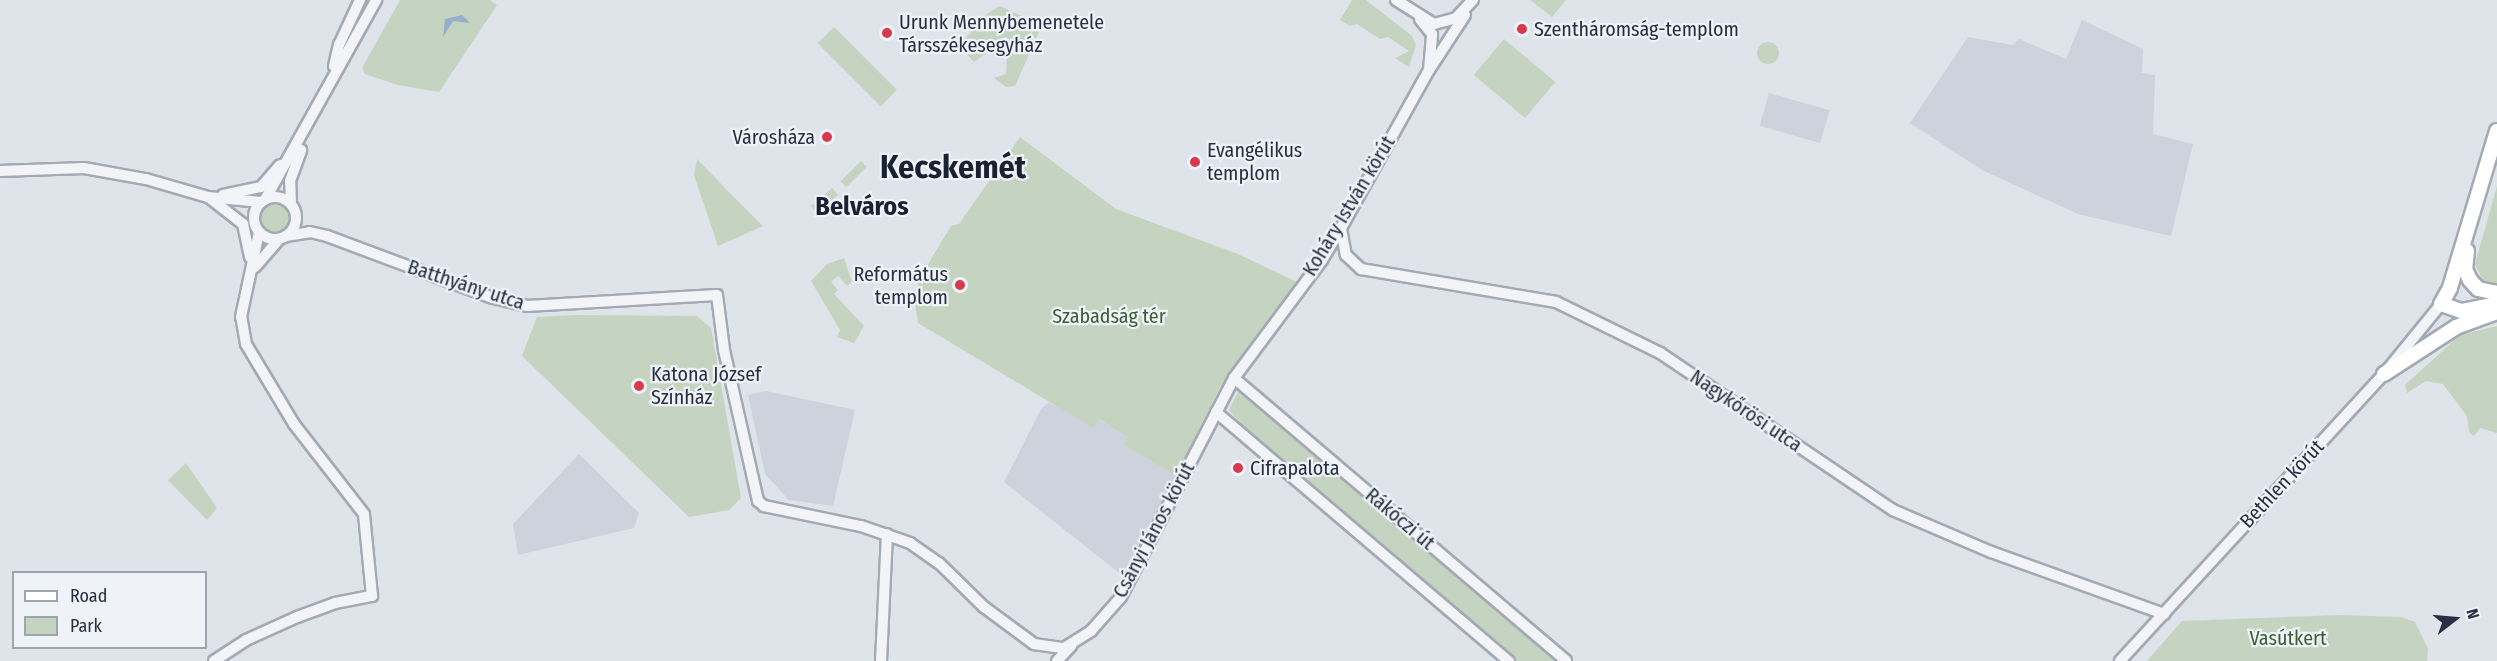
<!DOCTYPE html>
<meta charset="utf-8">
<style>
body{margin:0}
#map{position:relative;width:2497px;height:661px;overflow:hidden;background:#dfe3ea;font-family:"Fira Sans Condensed",sans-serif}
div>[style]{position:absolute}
.built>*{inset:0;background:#cdd2dc;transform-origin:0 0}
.green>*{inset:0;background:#c4d4c0;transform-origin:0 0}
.round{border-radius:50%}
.water>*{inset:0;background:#97afcd}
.roads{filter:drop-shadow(2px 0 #a4aab4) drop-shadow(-2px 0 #a4aab4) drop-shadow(0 2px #a4aab4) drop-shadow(0 -2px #a4aab4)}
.tertiary>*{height:10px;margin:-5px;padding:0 5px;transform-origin:5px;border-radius:5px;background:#f2f4f8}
.tertiary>.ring{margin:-5px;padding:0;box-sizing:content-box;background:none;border:10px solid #f2f4f8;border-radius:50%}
.primary>*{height:14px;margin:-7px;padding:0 7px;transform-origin:7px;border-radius:7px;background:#fff}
.dots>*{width:16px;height:16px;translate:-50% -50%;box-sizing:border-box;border:3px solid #eff2f7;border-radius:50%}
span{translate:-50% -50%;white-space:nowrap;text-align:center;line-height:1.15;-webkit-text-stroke:4.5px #eff2f7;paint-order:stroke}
.poi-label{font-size:20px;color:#273042}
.left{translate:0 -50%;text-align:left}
.right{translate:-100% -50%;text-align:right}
.street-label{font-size:20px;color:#273042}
.park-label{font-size:20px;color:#3a5f33}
.district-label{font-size:26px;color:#192133;font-weight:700}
.town-label{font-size:32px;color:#192133;font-weight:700}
.legend{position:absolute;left:12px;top:571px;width:195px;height:78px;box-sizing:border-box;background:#eff2f7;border:2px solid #9fa4af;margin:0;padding:8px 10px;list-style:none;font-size:18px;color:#273042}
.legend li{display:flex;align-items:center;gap:12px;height:30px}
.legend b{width:30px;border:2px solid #9fa4af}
.north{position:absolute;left:2425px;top:589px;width:60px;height:60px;-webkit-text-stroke:4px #eff2f7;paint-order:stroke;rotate:74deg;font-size:16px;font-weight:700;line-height:24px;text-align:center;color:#273042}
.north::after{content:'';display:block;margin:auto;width:21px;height:27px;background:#273042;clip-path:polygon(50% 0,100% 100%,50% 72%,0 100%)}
</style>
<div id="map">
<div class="built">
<i style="clip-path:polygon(2082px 20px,2143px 49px,2142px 73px,2155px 75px,2153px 134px,2193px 144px,2171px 236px,2078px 214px,1982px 170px,1910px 123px,1968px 37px,2013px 45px,2019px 39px,2066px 59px)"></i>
<i style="left:1769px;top:93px;width:63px;height:34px;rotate:16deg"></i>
<i style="clip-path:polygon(766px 391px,855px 410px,833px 506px,789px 500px,765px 474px,748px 395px)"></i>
<i style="clip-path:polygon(1049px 402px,1093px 427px,1098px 419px,1129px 437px,1124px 445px,1176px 476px,1123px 576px,1004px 482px,1041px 409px)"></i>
<i style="clip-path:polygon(579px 454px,639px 513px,634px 528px,518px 555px,513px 524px)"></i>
</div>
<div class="green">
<i style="clip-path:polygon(400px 0,490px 0,497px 5px,439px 92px,398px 85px,365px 74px,362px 68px)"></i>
<i style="clip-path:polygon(1352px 0,1366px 0,1412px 36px,1416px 45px,1409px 67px,1395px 58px,1409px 51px,1388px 37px,1380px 39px,1357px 24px,1350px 26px,1340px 20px)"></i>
<i style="clip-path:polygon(1530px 0,1566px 0,1552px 17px)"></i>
<i style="clip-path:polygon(1000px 6px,1042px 25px,1015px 86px,1006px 87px,994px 78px,1006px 74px,1007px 52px,1002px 47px,992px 49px,974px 62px,961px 48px,962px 42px,988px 13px)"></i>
<i style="left:834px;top:27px;width:89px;height:23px;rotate:45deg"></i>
<i style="left:1504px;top:39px;width:67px;height:47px;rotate:40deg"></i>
<i class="round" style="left:1757px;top:42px;width:22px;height:22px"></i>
<i style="clip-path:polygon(1020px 137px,1116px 209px,1238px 254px,1297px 282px,1219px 389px,1176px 476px,1124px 445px,1128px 437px,1099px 419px,1093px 428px,918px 323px,915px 304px,919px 279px,951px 226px,959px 224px)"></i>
<i style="clip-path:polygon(697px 159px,728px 191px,763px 226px,718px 246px,694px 175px)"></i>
<i style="left:861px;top:161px;width:8px;height:29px;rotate:45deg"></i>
<i style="clip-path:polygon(2497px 186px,2497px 284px,2495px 284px,2484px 283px,2475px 264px)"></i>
<i style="left:832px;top:188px;width:9px;height:28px;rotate:49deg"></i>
<i class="round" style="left:259px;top:202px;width:32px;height:32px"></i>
<i style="clip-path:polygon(844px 258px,852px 282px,847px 286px,838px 276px,831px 282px,838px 290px,834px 294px,864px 326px,854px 343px,837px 337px,840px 330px,811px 281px,827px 264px)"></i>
<i style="clip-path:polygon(574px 315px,697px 316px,711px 328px,741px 498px,729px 510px,689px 517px,522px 356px,537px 317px)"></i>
<i style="clip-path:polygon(2497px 326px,2497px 433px,2480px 428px,2474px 436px,2469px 432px,2467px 416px,2443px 384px,2426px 381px,2407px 393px,2405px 385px,2460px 335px)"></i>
<i style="clip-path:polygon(1238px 392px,1254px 403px,1562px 661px,1517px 661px,1243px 426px,1229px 410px)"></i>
<i style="clip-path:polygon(186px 463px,217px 508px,207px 520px,168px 480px)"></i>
<i style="clip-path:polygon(2340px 615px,2401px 617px,2415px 622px,2428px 649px,2427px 661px,2147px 661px,2182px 621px)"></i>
</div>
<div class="water">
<i style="clip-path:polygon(462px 15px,470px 23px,453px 21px,443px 37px,445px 19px)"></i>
</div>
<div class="roads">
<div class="tertiary">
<i style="left:1396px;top:0;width:45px;rotate:32.3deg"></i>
<i style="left:1434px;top:24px;width:23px;rotate:-15deg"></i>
<i style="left:1456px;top:18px;width:25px;rotate:-47deg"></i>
<i style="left:334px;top:66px;width:22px;rotate:-77deg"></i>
<i style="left:339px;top:45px;width:50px;rotate:-65deg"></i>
<i style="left:1431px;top:67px;width:62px;rotate:-56.8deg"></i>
<i style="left:0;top:171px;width:84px;rotate:-2deg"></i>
<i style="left:84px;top:168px;width:63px;rotate:10.1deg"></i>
<i style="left:146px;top:179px;width:65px;rotate:16.2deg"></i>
<i style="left:208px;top:197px;width:53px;rotate:5.4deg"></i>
<i style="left:223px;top:195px;width:39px;rotate:-12deg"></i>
<i style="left:261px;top:187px;width:29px;rotate:-49deg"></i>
<i class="ring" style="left:254px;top:197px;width:32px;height:32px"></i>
<i style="left:266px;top:198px;width:227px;rotate:-60.9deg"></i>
<i style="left:211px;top:199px;width:41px;rotate:38deg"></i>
<i style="left:243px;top:224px;width:34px;rotate:78deg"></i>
<i style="left:291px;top:204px;width:23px;rotate:-92deg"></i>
<i style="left:290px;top:181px;width:33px;rotate:-70deg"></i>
<i style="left:1341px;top:228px;width:27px;rotate:80deg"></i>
<i style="left:1346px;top:255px;width:21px;rotate:43deg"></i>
<i style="left:1361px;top:269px;width:198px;rotate:9.6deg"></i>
<i style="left:1556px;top:302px;width:116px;rotate:26.1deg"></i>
<i style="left:1660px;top:353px;width:281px;rotate:34deg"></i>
<i style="left:1893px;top:510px;width:107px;rotate:23.2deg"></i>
<i style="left:1991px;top:552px;width:184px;rotate:19.7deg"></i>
<i style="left:286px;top:236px;width:24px;rotate:-9deg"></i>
<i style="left:310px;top:232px;width:17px;rotate:13deg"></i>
<i style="left:327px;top:236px;width:177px;rotate:20.5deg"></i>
<i style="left:493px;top:298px;width:35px;rotate:13deg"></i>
<i style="left:527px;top:306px;width:190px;rotate:-3.3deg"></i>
<i style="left:717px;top:295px;width:55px;rotate:82.7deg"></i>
<i style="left:724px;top:350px;width:155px;rotate:77.3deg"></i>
<i style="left:758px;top:501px;width:8px;rotate:40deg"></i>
<i style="left:764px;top:506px;width:99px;rotate:11.7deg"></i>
<i style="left:861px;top:526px;width:52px;rotate:19.1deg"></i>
<i style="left:910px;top:543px;width:35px;rotate:35deg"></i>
<i style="left:939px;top:563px;width:63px;rotate:44.4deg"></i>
<i style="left:984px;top:607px;width:62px;rotate:36.5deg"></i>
<i style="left:1034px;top:644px;width:30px;rotate:8deg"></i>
<i style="left:1064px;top:648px;width:32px;rotate:-32deg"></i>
<i style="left:1091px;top:631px;width:45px;rotate:-48.6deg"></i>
<i style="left:1121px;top:597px;width:246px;rotate:-62.7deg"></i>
<i style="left:1234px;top:378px;width:147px;rotate:-53.3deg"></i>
<i style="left:1322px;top:260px;width:37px;rotate:-59deg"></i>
<i style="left:1341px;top:228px;width:181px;rotate:-60.9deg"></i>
<i style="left:1429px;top:70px;width:36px;rotate:-85deg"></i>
<i style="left:1432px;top:34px;width:19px;rotate:-129deg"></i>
<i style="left:255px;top:267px;width:37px;rotate:-49deg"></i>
<i style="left:1234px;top:378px;width:436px;rotate:40.4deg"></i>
<i style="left:1216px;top:412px;width:385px;rotate:40.4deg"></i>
<i style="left:214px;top:661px;width:38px;rotate:-33deg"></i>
<i style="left:246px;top:640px;width:56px;rotate:-24.3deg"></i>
<i style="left:297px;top:617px;width:40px;rotate:-20.2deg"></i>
<i style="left:335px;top:603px;width:38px;rotate:-11deg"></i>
<i style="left:372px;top:596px;width:82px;rotate:-95.6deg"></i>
<i style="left:364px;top:514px;width:114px;rotate:-127.9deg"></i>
<i style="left:294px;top:424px;width:93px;rotate:-121deg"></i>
<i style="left:246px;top:344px;width:27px;rotate:-100deg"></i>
<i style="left:241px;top:317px;width:87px;rotate:-78deg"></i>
<i style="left:881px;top:661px;width:127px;rotate:-87.3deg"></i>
<i style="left:1057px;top:661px;width:21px;rotate:-47deg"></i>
<i style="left:2120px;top:661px;width:390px;rotate:-47.4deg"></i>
<i style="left:2384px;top:374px;width:90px;rotate:-50.8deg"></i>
</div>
<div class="primary">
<i style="left:2497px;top:131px;width:164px;rotate:106.7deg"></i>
<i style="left:2450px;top:288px;width:18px;rotate:119deg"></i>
<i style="left:2441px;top:304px;width:21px;rotate:19deg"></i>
<i style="left:2461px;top:311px;width:37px;rotate:-11deg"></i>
<i style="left:2467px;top:251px;width:18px;rotate:96deg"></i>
<i style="left:2465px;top:269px;width:12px;rotate:66deg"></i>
<i style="left:2470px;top:280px;width:12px;rotate:48deg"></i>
<i style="left:2478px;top:289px;width:19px;rotate:12deg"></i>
<i style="left:2384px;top:374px;width:86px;rotate:-33.1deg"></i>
<i style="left:2456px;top:327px;width:44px;rotate:-20.1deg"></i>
</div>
</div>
<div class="dots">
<i style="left:1522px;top:29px;background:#d83a4d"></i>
<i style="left:887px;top:33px;background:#d83a4d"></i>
<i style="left:827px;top:137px;background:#d83a4d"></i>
<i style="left:1195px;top:162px;background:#d83a4d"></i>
<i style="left:960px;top:285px;background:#d83a4d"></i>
<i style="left:639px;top:386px;background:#d83a4d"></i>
<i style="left:1238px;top:468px;background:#d83a4d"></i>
</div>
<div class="poi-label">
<span class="left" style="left:899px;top:34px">Urunk Mennybemenetele<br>Társszékesegyház</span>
<span class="left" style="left:1534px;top:29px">Szentháromság-templom</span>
<span class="right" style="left:815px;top:137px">Városháza</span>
<span class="left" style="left:1207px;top:162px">Evangélikus<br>templom</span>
<span class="right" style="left:948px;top:286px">Református<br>templom</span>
<span class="left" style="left:651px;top:386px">Katona József<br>Színház</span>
<span class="left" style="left:1250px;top:468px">Cifrapalota</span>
</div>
<div class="street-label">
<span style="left:1349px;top:206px;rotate:-59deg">Koháry István körút</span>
<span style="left:466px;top:285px;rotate:18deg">Batthyány utca</span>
<span style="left:1746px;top:411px;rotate:34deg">Nagykőrösi utca</span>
<span style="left:2282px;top:484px;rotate:-47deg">Bethlen körút</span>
<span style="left:1400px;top:519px;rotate:40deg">Rákóczi út</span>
<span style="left:1154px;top:530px;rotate:-62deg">Csányi János körút</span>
</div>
<div class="park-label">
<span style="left:1109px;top:316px">Szabadság tér</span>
<span style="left:2288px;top:638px">Vasútkert</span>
</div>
<div class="district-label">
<span style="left:862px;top:207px">Belváros</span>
</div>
<div class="town-label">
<span style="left:953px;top:167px">Kecskemét</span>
</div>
<ul class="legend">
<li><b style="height:8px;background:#fff"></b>Road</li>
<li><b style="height:16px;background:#c4d4c0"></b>Park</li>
</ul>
<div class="north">N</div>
</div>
